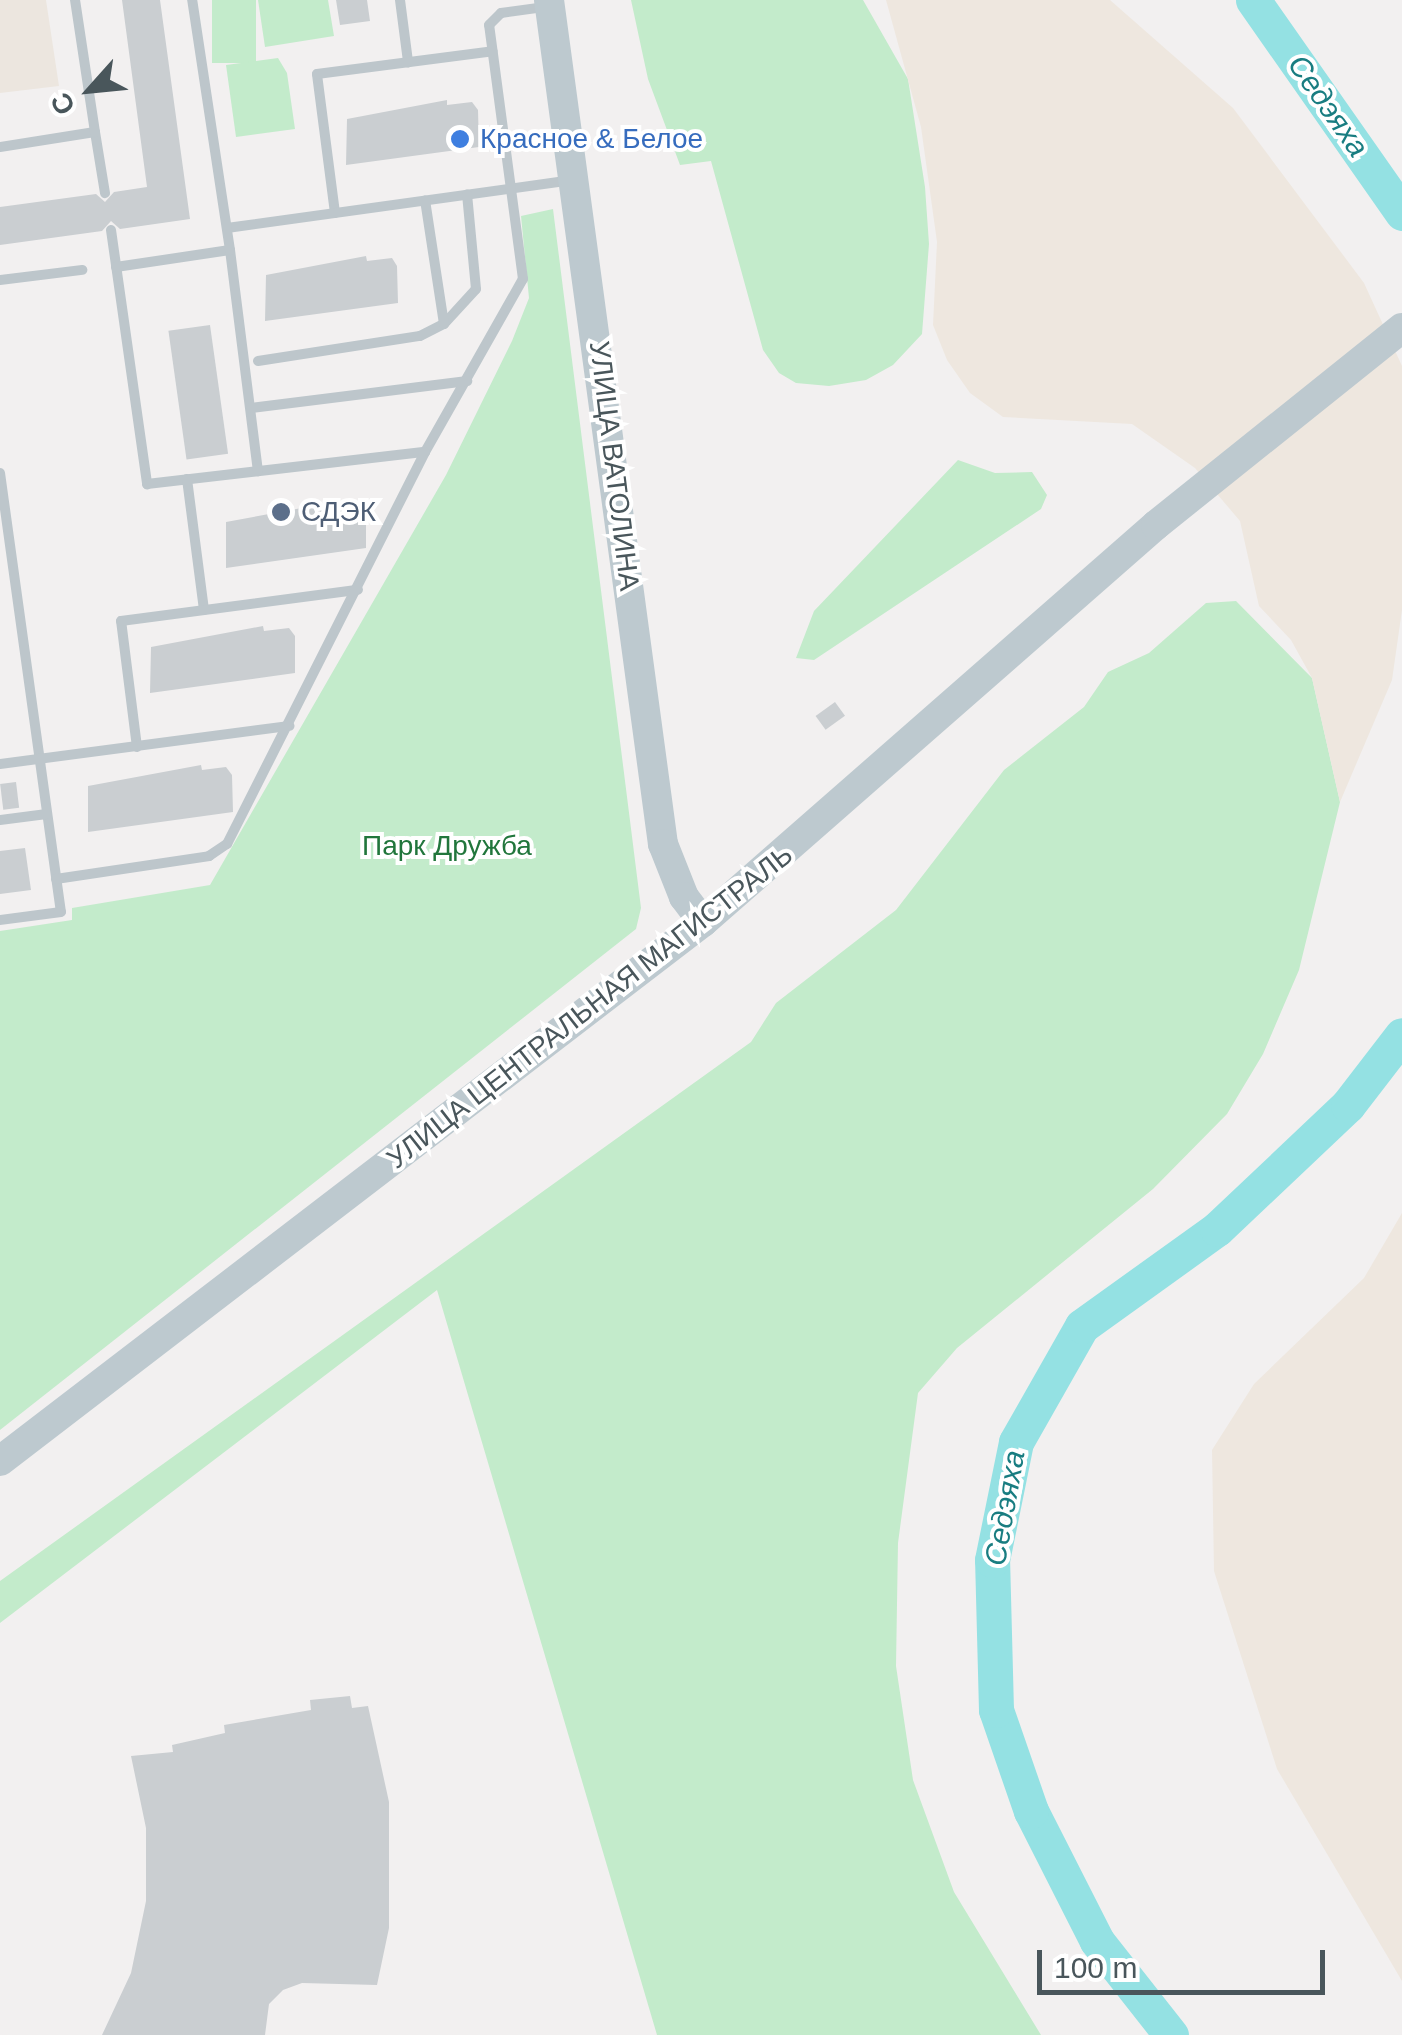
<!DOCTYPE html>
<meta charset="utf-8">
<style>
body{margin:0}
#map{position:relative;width:1402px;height:2035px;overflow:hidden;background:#f2f0f0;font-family:Helvetica,sans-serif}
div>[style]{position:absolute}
.commercial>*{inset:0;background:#ece6df}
.green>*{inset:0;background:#c3ebcb;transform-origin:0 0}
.sand>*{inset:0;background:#eee7df}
.river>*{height:35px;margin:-17.5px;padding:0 17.5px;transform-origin:17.5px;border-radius:17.5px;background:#94e1e3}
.building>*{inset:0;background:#caced1;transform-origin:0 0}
.lane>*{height:10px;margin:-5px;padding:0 5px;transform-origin:5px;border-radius:5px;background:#bdc6cb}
.secondary>*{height:30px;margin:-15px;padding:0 15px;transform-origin:15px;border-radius:15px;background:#bdc9cf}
.dots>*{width:28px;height:28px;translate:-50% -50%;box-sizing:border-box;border:5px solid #fff;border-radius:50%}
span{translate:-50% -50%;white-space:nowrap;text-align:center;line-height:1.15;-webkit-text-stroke:8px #fff;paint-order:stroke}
.shop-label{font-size:28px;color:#366cbe}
.left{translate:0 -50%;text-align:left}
.street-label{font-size:28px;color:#49565b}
.service-label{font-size:28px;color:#4e5e75}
.park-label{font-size:28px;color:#21763c}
.water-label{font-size:30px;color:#197d81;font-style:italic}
.north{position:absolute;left:40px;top:40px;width:100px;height:100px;-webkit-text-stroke:8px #fff;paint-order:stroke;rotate:243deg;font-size:28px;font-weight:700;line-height:40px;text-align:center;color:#49565b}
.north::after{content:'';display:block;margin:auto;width:35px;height:45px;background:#49565b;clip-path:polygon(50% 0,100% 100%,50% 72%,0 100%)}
.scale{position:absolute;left:1037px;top:1950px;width:288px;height:45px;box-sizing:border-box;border:5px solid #49565b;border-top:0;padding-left:12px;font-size:30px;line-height:35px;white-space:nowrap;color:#49565b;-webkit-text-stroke:8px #fff;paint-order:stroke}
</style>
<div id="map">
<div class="commercial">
<i style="clip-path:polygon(0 0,46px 0,59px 86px,0 93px)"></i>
</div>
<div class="green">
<i style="left:212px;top:0;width:44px;height:63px"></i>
<i style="clip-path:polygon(258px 0,328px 0,334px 36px,265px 47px)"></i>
<i style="clip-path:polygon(631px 0,863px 0,908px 79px,925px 187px,929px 244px,922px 334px,893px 365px,866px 380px,829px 386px,796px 383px,779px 373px,763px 350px,711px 161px,680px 165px,648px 79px)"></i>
<i style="clip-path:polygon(278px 58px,287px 73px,295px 129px,236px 137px,226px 65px)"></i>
<i style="clip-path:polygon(553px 209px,641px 908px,636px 929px,0 1430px,0 931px,72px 920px,72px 908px,210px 885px,446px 475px,512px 341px,529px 298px,521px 216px)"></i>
<i style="clip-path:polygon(958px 460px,995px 473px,1032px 472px,1047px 495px,1041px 509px,814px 660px,796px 658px,814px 611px)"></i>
<i style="clip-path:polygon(1236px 601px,1312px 678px,1340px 802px,1299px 970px,1263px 1054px,1227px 1114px,1153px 1189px,957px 1348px,918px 1393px,898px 1543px,896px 1666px,913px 1780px,954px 1892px,1041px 2035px,657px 2035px,437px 1290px,0 1623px,0 1581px,751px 1042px,776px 1003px,896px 910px,1004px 770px,1084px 707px,1108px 672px,1149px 653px,1206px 603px)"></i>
</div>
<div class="sand">
<i style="clip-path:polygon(886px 0,1110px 0,1233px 108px,1364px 283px,1402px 366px,1402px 610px,1392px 680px,1340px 802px,1312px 678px,1291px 640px,1259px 606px,1240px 521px,1195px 468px,1132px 424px,1003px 417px,970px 393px,947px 360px,933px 325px,937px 242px,921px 127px)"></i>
<i style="clip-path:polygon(1402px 1213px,1402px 1981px,1277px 1769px,1214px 1571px,1212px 1450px,1254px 1384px,1364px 1278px)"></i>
</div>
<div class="river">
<i style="left:1253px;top:0;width:260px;rotate:55deg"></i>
<i style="left:1171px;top:2035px;width:120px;rotate:-128.2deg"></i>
<i style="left:1097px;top:1941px;width:146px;rotate:-116.9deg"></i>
<i style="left:1031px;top:1811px;width:107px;rotate:-109.1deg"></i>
<i style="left:996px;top:1710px;width:150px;rotate:-91.5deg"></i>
<i style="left:992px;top:1560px;width:120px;rotate:-78.5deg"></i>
<i style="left:1016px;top:1442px;width:133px;rotate:-60.4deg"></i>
<i style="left:1082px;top:1326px;width:166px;rotate:-35.7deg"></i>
<i style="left:1217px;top:1229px;width:180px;rotate:-43.4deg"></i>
<i style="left:1348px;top:1105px;width:88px;rotate:-52.4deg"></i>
</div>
<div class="building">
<i style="clip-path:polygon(122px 0,160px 0,190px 219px,120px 229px,111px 221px,102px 231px,0 245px,0 207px,96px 194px,105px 202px,114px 192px,147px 187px)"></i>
<i style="clip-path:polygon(336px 0,367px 0,370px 21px,340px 25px)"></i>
<i style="clip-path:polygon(447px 100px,447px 105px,472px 102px,478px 110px,479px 147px,346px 165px,347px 119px)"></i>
<i style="clip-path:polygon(366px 256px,367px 261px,392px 258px,397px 266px,398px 303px,265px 321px,266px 275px)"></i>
<i style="left:210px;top:325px;width:130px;height:42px;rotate:82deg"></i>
<i style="clip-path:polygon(334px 502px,335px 507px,360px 503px,366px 511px,366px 548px,226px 568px,226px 522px)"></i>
<i style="clip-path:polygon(263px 626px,264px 631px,289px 628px,295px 636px,295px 673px,150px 693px,151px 647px)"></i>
<i style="left:835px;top:702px;width:17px;height:24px;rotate:54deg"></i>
<i style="clip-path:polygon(201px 765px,202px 770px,226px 767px,232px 775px,233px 812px,88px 832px,88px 786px)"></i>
<i style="left:16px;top:782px;width:26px;height:16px;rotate:83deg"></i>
<i style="clip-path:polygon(25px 848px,31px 890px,0 894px,0 851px)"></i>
<i style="clip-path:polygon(350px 1696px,352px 1708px,368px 1706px,389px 1802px,389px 1928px,377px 1985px,302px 1983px,283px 1990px,269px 2004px,265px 2035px,102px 2035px,131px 1973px,146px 1901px,146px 1828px,131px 1756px,173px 1752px,172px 1745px,225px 1733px,224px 1725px,311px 1710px,310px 1700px)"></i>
</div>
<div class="lane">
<i style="left:400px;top:0;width:63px;rotate:82.6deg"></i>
<i style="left:95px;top:132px;width:62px;rotate:80.7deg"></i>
<i style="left:0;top:147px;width:96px;rotate:-9deg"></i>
<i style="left:95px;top:132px;width:134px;rotate:-98.6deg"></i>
<i style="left:335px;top:213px;width:140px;rotate:-97.4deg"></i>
<i style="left:317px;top:74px;width:177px;rotate:-7.4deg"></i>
<i style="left:227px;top:228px;width:347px;rotate:-7.9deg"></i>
<i style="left:111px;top:230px;width:257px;rotate:81.9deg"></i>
<i style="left:147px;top:484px;width:280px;rotate:-6.6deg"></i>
<i style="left:425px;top:452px;width:199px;rotate:-60.5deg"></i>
<i style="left:523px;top:279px;width:256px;rotate:-97.6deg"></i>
<i style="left:489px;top:25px;width:17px;rotate:-45deg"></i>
<i style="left:501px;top:13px;width:43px;rotate:-7.9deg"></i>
<i style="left:230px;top:250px;width:223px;rotate:82.8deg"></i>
<i style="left:116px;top:267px;width:115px;rotate:-8.5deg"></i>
<i style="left:230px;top:250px;width:253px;rotate:-98.6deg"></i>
<i style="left:0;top:280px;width:83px;rotate:-7deg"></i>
<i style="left:444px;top:324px;width:47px;rotate:-47.6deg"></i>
<i style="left:476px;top:289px;width:95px;rotate:-95.4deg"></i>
<i style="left:258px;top:361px;width:164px;rotate:-8.8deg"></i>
<i style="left:420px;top:336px;width:27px;rotate:-27deg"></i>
<i style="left:444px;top:324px;width:125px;rotate:-98.7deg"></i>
<i style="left:251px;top:408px;width:218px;rotate:-7.1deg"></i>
<i style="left:0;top:473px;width:443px;rotate:82.1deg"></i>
<i style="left:61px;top:912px;width:62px;rotate:172.5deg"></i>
<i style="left:187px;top:479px;width:132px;rotate:82.6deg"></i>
<i style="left:137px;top:747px;width:127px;rotate:-97.2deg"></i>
<i style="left:121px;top:621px;width:239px;rotate:-7.5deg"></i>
<i style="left:0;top:764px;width:292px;rotate:-7.5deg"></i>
<i style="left:0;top:820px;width:47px;rotate:-7.3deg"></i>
<i style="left:56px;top:879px;width:155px;rotate:-8.5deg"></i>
<i style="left:209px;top:856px;width:22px;rotate:-34deg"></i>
<i style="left:227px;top:844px;width:439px;rotate:-63.2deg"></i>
</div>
<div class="secondary">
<i style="left:549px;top:0;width:852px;rotate:82.31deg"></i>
<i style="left:663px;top:844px;width:57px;rotate:68.4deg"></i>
<i style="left:684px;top:897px;width:31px;rotate:53deg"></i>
<i style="left:0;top:1461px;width:886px;rotate:-37.48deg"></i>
<i style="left:703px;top:922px;width:602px;rotate:-41.23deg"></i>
<i style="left:1156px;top:525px;width:315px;rotate:-38.7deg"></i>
</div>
<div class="dots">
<i style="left:460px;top:139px;background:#3f7fe0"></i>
<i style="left:281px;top:512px;background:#5c6f8a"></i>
</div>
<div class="shop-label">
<span class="left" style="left:480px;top:139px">Красное &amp; Белое</span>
</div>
<div class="street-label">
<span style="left:614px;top:466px;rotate:83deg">УЛИЦА ВАТОЛИНА</span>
<span style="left:590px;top:1007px;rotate:-38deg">УЛИЦА ЦЕНТРАЛЬНАЯ МАГИСТРАЛЬ</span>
</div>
<div class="service-label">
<span class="left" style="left:301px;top:512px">СДЭК</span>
</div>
<div class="park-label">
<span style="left:447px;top:846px">Парк Дружба</span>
</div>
<div class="water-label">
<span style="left:1328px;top:106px;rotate:55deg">Седэяха</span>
<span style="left:1005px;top:1508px;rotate:-80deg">Седэяха</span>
</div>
<div class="north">С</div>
<div class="scale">100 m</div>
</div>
